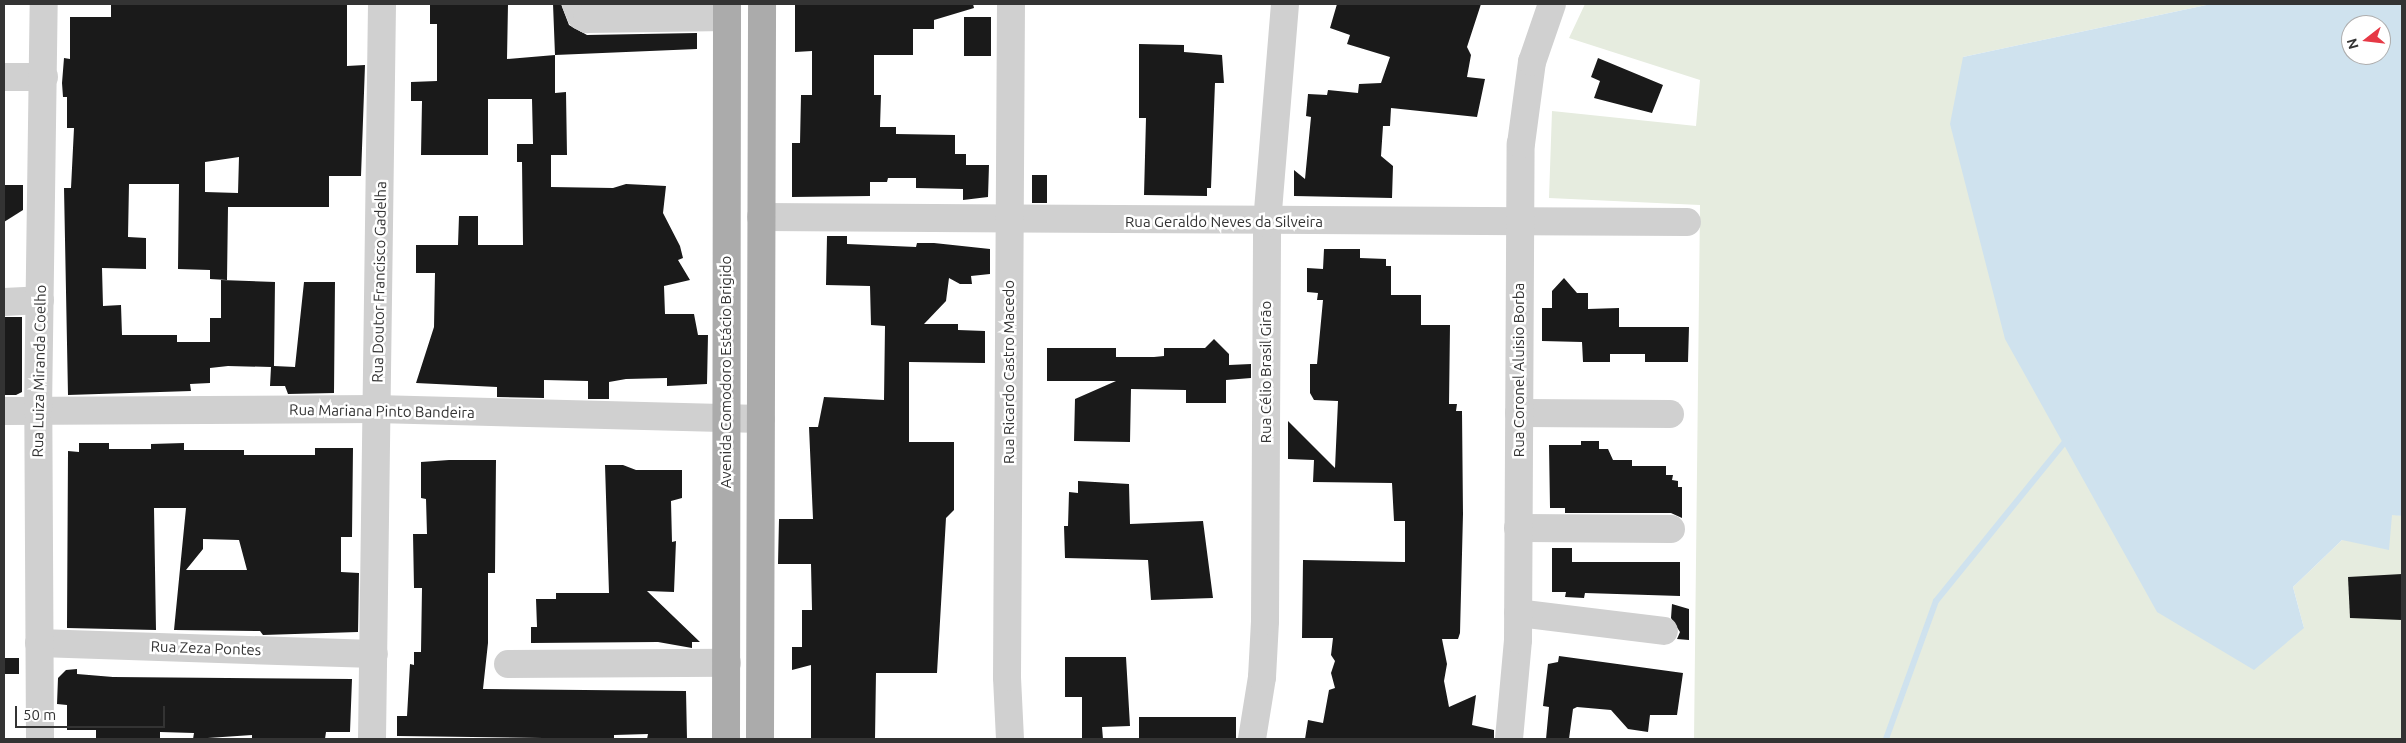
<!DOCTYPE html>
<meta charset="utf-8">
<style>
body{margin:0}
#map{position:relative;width:2406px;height:743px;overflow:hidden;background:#fff;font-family:Ubuntu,sans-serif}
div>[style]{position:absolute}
.green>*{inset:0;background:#e6ecdf}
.water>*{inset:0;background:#cfe2ee}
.stream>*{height:6px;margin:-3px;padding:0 3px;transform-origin:3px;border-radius:3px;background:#cfe2ee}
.building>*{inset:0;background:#1a1a1a;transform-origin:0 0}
.minor>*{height:28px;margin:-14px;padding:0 14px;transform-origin:14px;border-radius:14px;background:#d0d0d0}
.major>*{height:28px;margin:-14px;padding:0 14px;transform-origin:14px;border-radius:14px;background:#ababab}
span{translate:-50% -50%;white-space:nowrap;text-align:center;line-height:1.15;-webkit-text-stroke:5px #fff;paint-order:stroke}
.street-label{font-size:15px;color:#333}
.frame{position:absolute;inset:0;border:5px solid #333;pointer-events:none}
.north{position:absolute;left:2341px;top:15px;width:50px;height:50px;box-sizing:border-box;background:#fff;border:1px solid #adadad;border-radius:50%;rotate:254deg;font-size:14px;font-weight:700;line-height:20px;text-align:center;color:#333}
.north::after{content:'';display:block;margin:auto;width:18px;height:22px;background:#e63946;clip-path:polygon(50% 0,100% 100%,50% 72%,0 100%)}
.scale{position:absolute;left:15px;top:706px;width:150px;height:22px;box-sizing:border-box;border:2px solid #333;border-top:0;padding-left:6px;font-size:15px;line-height:18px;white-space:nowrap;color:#333;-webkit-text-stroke:4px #fff;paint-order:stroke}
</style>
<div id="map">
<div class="green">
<i style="clip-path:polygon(1585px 4px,2211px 4px,1963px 57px,2304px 628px,2293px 587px,2342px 540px,2392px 514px,2402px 516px,2402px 739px,1694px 739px,1700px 205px,1549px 198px,1552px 111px,1696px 126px,1700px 80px,1569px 38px)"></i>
</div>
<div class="water">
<i style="clip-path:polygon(evenodd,2211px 4px,2402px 4px,2402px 516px,2392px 515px,2389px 550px,2342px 540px,2293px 587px,2304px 628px,2254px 670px,2157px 612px,2005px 339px,1950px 124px,1963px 57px,2211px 4px,2351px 25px,2381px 25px,2381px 55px,2351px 55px,2351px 25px)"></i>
</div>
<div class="stream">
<i style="left:1886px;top:739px;width:147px;rotate:-70.1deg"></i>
<i style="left:1936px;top:601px;width:211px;rotate:-51deg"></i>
</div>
<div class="building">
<i style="clip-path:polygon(evenodd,111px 4px,347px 4px,347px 66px,365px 65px,361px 176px,329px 176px,329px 207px,228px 207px,227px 280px,210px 279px,210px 270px,178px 269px,179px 184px,129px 184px,128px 237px,146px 238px,146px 269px,102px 268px,103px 306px,121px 305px,122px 335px,177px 335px,177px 342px,210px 342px,210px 318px,221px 318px,221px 280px,275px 282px,274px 366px,295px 367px,304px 282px,335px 282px,334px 393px,288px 394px,285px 386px,270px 386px,271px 367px,228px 366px,210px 368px,210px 383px,190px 384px,191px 391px,68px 395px,64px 188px,71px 188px,74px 128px,67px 128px,67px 97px,63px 97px,62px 83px,64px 58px,70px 59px,70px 17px,111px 17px,111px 4px,239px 157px,238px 193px,205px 192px,205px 162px,239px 157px)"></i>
<i style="clip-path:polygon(430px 4px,508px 4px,507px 59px,555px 55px,553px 4px,561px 4px,569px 25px,587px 35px,697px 33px,697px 49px,555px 55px,555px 93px,566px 92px,567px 155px,551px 155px,551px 187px,613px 188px,626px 184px,666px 186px,663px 213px,680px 246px,683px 258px,678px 260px,690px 280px,664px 286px,665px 314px,694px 314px,698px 335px,708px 335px,707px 384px,667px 386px,667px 378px,626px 379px,609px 382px,609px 399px,588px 399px,588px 381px,544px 380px,544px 398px,497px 397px,497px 387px,416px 383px,434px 327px,435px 273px,416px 273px,416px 245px,458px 245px,459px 216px,478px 216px,478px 245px,523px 245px,522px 162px,517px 162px,517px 144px,533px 144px,532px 99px,488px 99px,488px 155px,421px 155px,422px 101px,411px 101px,411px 82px,437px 81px,437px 24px,430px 24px)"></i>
<i style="clip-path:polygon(795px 4px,973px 4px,974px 8px,934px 20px,934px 29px,913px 29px,913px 55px,874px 55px,874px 95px,881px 95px,880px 127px,896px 127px,896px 134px,955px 135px,955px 154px,966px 154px,966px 165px,989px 165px,988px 197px,963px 200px,963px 189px,916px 188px,916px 178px,888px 178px,887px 182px,870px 182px,870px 196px,792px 197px,792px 143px,800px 143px,801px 95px,812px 95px,812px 51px,795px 52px)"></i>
<i style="clip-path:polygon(1337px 4px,1481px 4px,1467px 47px,1471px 55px,1467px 77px,1485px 79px,1477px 117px,1391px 108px,1390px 126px,1383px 126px,1381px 156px,1393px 166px,1392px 198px,1294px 196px,1294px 170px,1305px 179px,1311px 117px,1306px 116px,1308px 94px,1327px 95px,1328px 90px,1358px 93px,1359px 84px,1381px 83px,1390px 57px,1347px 44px,1350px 35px,1330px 28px)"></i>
<i style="left:964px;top:17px;width:27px;height:39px"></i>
<i style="clip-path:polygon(1139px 44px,1184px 45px,1184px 52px,1222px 55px,1224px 83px,1215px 83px,1211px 188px,1207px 188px,1207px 196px,1144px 195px,1146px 118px,1139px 118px)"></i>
<i style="clip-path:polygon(1598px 58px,1663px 85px,1652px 113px,1594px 98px,1600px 81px,1591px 77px)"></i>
<i style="left:1032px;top:175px;width:15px;height:28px"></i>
<i style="clip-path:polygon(4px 185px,23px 185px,23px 210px,4px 222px)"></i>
<i style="clip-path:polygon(827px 236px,847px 236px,847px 244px,916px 247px,917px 243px,934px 243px,990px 249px,990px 274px,971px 276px,972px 284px,960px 284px,949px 278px,946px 301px,924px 324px,958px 324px,958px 330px,985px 331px,985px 363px,909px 362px,909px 442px,954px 442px,954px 510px,946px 518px,937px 673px,876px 673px,875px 739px,811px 739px,811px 665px,792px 670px,792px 647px,802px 647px,802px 610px,812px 610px,811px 564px,778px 564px,779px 519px,813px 519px,809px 427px,818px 427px,824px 397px,884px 400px,885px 326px,871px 325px,870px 286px,826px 285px)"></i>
<i style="clip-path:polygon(1324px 249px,1360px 249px,1360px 258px,1386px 259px,1386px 266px,1391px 266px,1391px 295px,1421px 295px,1421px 325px,1450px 325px,1449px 404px,1457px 404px,1456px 411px,1462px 411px,1463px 514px,1460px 633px,1458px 639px,1442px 639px,1447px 664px,1444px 681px,1449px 707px,1476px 695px,1472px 725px,1494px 730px,1494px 739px,1305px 739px,1308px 720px,1323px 723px,1329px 690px,1335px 688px,1331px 673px,1335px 661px,1331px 655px,1333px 638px,1302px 638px,1303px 560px,1405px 562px,1405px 521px,1394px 521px,1392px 483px,1313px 482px,1314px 460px,1288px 459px,1288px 421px,1335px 468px,1338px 401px,1314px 400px,1310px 393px,1310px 364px,1317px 364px,1323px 300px,1317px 300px,1318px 293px,1307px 292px,1307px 268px,1323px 269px)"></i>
<i style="clip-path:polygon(1564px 278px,1577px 293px,1588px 293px,1588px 309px,1619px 308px,1619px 327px,1689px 327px,1688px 362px,1645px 362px,1645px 354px,1610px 354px,1610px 362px,1583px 362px,1582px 342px,1542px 341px,1542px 308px,1552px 308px,1552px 291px)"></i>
<i style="clip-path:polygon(4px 317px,22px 317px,22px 392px,16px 395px,4px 395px)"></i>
<i style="clip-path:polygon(1214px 339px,1229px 354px,1229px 365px,1251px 364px,1251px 378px,1226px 380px,1226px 403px,1186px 403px,1186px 390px,1131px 389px,1130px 442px,1074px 441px,1075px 399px,1116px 381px,1047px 381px,1047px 348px,1116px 348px,1116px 357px,1154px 357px,1164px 356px,1164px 348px,1205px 348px)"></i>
<i style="clip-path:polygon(1581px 441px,1599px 441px,1599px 449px,1608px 449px,1613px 460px,1632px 460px,1632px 466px,1666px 466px,1666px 475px,1673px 475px,1672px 480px,1678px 481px,1678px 487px,1682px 487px,1682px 518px,1671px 513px,1565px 513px,1565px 508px,1550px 508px,1549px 445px,1581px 445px)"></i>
<i style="clip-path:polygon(evenodd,79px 443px,109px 443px,109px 449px,151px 449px,151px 444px,184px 443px,184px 450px,244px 450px,244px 455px,315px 455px,315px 448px,353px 448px,352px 537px,341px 537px,341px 572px,359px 573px,358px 632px,263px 635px,260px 631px,174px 630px,186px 508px,154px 508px,156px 630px,67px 628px,68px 451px,79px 452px,79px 443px,203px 539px,239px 540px,247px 570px,186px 570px,203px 549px,203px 539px)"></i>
<i style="clip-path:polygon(449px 460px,496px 460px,495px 573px,488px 573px,488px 643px,483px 689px,686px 691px,687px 739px,647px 739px,648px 734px,614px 735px,614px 739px,397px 736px,397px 716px,407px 716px,410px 664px,414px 665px,414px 652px,421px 652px,422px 588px,414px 588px,413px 534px,427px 534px,426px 499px,421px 498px,421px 462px)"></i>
<i style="clip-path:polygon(605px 465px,623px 465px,636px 470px,682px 470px,682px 498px,671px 501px,672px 542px,676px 541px,674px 592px,647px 591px,700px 642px,692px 642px,692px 648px,658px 642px,531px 643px,531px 627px,537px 627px,536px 599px,556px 599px,556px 593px,609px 593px)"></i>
<i style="clip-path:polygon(1078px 481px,1129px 484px,1130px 524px,1203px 521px,1213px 598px,1151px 600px,1148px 560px,1065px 558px,1064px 526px,1068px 526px,1069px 492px,1078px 493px)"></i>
<i style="clip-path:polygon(1552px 548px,1572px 548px,1572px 562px,1680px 562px,1680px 596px,1585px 593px,1584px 598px,1565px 597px,1566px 592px,1552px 592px)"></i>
<i style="clip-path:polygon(2402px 574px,2402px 620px,2350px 618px,2348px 577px)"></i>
<i style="clip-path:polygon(1672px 604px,1689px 609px,1689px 640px,1677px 639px,1680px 632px,1671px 618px)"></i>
<i style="clip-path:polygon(1559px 656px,1683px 673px,1677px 715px,1650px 715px,1648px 732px,1628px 729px,1611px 710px,1577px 707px,1573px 709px,1569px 739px,1546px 739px,1549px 707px,1543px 706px,1548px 664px,1558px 662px)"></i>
<i style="clip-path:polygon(1065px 657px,1126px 657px,1130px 726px,1102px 727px,1103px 739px,1082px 739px,1082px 697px,1065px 697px)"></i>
<i style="left:4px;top:658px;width:15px;height:16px"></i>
<i style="clip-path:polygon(77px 669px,77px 674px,113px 677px,352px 679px,350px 732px,326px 732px,325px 739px,252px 738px,252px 735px,193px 739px,194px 733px,160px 732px,160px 739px,96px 738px,96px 730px,67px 730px,67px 705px,57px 704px,58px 678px,66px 670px)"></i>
<i style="left:1139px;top:717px;width:97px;height:22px"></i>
</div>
<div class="minor">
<i style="left:576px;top:4px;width:13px;rotate:67deg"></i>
<i style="left:581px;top:16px;width:7px;rotate:27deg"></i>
<i style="left:587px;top:19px;width:140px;rotate:-0.8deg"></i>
<i style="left:4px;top:77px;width:40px"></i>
<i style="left:761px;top:217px;width:926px;rotate:0.31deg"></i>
<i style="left:4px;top:302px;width:36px;rotate:-3deg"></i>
<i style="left:4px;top:411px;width:372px;rotate:-0.3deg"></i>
<i style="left:376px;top:409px;width:385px;rotate:1.5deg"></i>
<i style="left:1519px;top:413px;width:151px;rotate:0.4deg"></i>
<i style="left:1518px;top:528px;width:153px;rotate:0.4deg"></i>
<i style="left:1518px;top:613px;width:147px;rotate:7deg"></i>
<i style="left:39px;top:643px;width:335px;rotate:1.9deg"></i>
<i style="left:508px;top:664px;width:219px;rotate:-0.3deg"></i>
<i style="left:40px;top:739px;width:328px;rotate:-90.3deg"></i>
<i style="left:38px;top:411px;width:407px;rotate:-89.2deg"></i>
<i style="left:372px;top:739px;width:735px;rotate:-89.22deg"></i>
<i style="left:1010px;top:739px;width:62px;rotate:-92.8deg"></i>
<i style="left:1007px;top:677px;width:673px;rotate:-89.66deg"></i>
<i style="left:1252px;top:739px;width:63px;rotate:-80.8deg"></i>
<i style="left:1262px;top:677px;width:56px;rotate:-86.9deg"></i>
<i style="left:1265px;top:621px;width:398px;rotate:-89.7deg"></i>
<i style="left:1267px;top:223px;width:220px;rotate:-85.3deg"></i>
<i style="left:1509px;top:739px;width:99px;rotate:-84.8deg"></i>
<i style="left:1518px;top:640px;width:496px;rotate:-89.7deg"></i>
<i style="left:1521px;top:144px;width:83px;rotate:-82.4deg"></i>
<i style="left:1532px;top:62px;width:61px;rotate:-71deg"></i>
</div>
<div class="major">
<i style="left:726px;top:739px;width:735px;rotate:-89.92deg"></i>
<i style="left:760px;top:739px;width:735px;rotate:-89.84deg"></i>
</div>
<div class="street-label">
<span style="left:1224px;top:222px">Rua Geraldo Neves da Silveira</span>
<span style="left:379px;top:282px;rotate:-89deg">Rua Doutor Francisco Gadelha</span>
<span style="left:1519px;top:370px;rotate:-90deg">Rua Coronel Aluisio Borba</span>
<span style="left:39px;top:371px;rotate:-89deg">Rua Luiza Miranda Coelho</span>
<span style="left:726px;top:372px;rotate:-90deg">Avenida Comodoro Estácio Brigido</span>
<span style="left:1009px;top:372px;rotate:-90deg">Rua Ricardo Castro Macedo</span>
<span style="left:1266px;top:372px;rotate:-90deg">Rua Célio Brasil Girão</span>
<span style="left:382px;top:411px;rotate:1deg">Rua Mariana Pinto Bandeira</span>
<span style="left:206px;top:648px;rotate:2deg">Rua Zeza Pontes</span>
</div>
<div class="frame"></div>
<div class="north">N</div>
<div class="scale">50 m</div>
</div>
